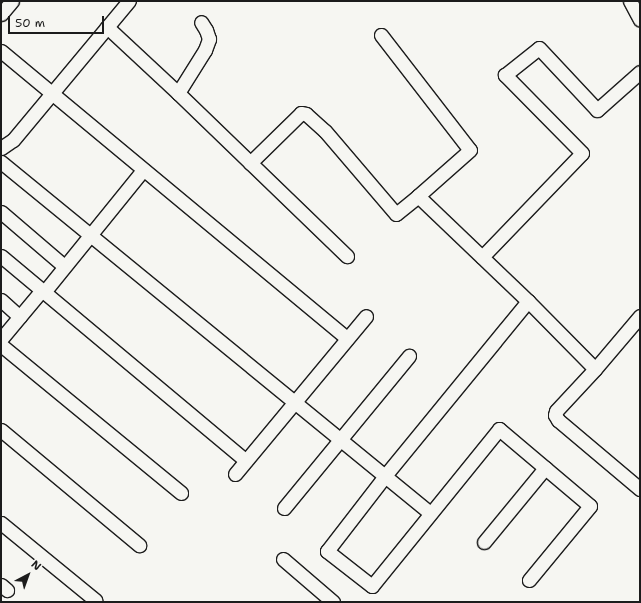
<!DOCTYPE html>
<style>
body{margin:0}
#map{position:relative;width:641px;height:603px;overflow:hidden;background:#f6f6f2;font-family:"Shantell Sans",sans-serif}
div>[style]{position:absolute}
.roads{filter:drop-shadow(1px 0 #1c1c1c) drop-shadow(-1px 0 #1c1c1c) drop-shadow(0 1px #1c1c1c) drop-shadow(0 -1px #1c1c1c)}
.minor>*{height:13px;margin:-6.5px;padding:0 6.5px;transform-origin:6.5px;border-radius:6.5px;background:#f6f6f2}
span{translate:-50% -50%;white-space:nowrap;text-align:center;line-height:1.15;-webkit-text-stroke:3.5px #f6f6f2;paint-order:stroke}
.frame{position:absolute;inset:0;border:2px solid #1c1c1c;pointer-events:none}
.north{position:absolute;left:8px;top:555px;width:40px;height:40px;-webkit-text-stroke:3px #f6f6f2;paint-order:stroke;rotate:41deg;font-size:11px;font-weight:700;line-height:16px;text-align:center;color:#1c1c1c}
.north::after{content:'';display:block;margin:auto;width:14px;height:18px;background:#1c1c1c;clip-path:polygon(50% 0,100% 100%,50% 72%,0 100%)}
.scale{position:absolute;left:8px;top:16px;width:96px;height:18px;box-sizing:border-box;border:2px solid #1c1c1c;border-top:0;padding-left:5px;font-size:12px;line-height:14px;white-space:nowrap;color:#1c1c1c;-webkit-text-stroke:3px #f6f6f2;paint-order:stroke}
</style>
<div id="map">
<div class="roads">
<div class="minor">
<i style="left:630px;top:1px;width:21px;rotate:62deg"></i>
<i style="left:1px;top:14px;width:17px;rotate:-50deg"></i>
<i style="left:107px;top:27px;width:97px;rotate:42.9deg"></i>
<i style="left:178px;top:93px;width:235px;rotate:44deg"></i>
<i style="left:381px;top:35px;width:145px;rotate:52.3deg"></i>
<i style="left:470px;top:150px;width:69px;rotate:138.5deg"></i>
<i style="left:418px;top:196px;width:152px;rotate:43.7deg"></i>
<i style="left:528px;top:301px;width:95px;rotate:45.4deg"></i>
<i style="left:1px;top:51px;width:450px;rotate:39.7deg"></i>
<i style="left:178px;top:93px;width:51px;rotate:-57.9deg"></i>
<i style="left:205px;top:50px;width:12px;rotate:-70deg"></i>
<i style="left:209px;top:39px;width:9px;rotate:-108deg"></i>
<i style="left:206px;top:30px;width:9px;rotate:-122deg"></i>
<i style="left:1px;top:148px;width:14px;rotate:-34deg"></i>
<i style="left:13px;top:140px;width:181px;rotate:-50.2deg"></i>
<i style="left:1px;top:162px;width:554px;rotate:39.29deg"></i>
<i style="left:250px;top:163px;width:71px;rotate:-44.4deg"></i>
<i style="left:301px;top:113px;width:5px;rotate:11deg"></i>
<i style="left:306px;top:114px;width:25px;rotate:42deg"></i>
<i style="left:325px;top:131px;width:109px;rotate:49.5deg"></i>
<i style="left:396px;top:214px;width:28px;rotate:-39deg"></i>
<i style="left:1px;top:212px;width:83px;rotate:40.6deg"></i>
<i style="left:1px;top:256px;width:319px;rotate:39.9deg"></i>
<i style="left:482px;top:257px;width:144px;rotate:-46.1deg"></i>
<i style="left:582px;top:153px;width:110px;rotate:-134.6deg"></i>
<i style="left:505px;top:75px;width:43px;rotate:-38.5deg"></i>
<i style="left:539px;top:48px;width:85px;rotate:46.9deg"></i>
<i style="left:597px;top:110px;width:57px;rotate:-41.5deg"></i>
<i style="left:45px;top:291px;width:156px;rotate:-51deg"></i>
<i style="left:1px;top:300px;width:25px;rotate:42deg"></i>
<i style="left:528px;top:301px;width:226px;rotate:129.3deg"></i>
<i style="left:385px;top:476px;width:95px;rotate:127.7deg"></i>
<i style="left:327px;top:551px;width:57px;rotate:37.9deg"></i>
<i style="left:372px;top:586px;width:202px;rotate:-51deg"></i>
<i style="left:499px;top:429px;width:119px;rotate:40.2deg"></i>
<i style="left:590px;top:506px;width:96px;rotate:129.5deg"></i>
<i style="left:640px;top:316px;width:70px;rotate:130.3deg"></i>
<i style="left:595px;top:369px;width:57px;rotate:132.9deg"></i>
<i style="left:556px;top:411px;width:4px;rotate:104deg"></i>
<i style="left:555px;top:415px;width:6px;rotate:59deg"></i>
<i style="left:558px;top:420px;width:107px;rotate:40.1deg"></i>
<i style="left:1px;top:339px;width:64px;rotate:-50.1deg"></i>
<i style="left:1px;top:345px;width:233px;rotate:39.4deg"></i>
<i style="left:1px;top:430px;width:180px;rotate:39.8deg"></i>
<i style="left:235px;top:474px;width:205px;rotate:-50.3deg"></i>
<i style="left:284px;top:508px;width:197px;rotate:-50.6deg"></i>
<i style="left:1px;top:523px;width:122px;rotate:39.3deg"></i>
<i style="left:484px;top:542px;width:96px;rotate:-50.5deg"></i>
<i style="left:283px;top:559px;width:66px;rotate:40.7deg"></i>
<i style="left:1px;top:585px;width:8px;rotate:40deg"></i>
</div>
</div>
<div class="frame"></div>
<div class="north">N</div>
<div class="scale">50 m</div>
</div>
